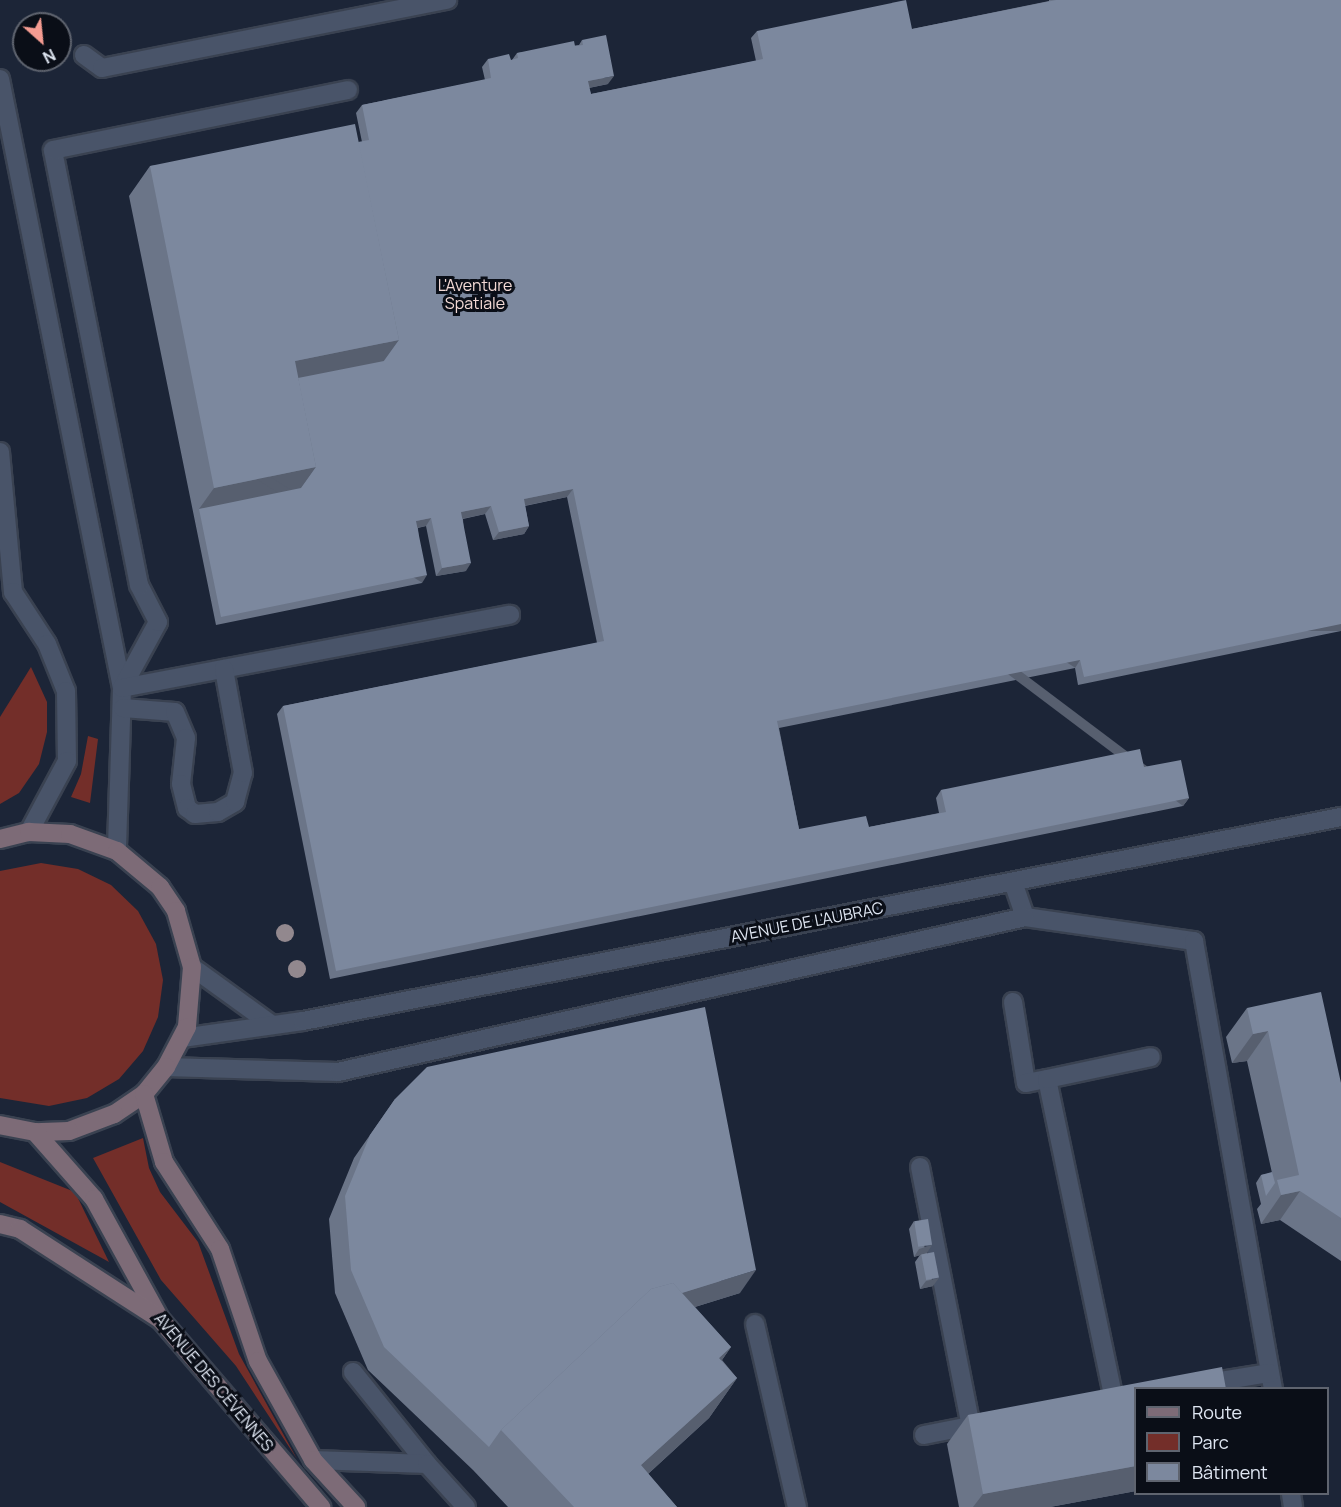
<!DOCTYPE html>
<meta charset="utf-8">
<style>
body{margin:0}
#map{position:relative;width:1341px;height:1507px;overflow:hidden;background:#1c2537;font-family:Manrope,sans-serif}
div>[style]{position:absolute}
.green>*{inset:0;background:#732e29}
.roads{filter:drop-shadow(2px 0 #3a4251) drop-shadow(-2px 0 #3a4251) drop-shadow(0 2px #3a4251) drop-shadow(0 -2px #3a4251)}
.lane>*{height:18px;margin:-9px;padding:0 9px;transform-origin:9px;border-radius:9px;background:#495469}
.street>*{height:18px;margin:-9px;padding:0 9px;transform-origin:9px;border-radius:9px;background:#495469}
.secondary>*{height:18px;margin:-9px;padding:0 9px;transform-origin:9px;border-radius:9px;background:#7d6b77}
.trees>*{width:18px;height:18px;margin:-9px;border-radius:50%;background:#92888e}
.wall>*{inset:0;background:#6b7588}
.shaded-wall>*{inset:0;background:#575f6f;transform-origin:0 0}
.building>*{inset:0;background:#7c889e;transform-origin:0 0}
span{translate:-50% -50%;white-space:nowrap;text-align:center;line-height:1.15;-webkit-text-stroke:6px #0a0e17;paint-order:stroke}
.park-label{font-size:16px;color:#f2d9d5}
.street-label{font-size:16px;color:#dfe6f2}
.legend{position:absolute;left:1134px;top:1387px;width:195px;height:108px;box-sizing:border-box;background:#0a0e17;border:2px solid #5f646f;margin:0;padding:8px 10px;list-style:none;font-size:18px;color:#dfe6f2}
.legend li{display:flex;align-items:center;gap:12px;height:30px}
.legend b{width:30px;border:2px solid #5f646f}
.north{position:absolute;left:12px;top:12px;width:60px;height:60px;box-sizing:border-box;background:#0a0e17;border:2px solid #5f646f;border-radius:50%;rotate:153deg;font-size:16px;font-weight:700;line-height:24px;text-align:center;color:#dfe6f2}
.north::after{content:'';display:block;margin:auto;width:21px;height:27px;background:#f59c92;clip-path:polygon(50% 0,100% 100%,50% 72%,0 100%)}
</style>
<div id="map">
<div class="green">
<i style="clip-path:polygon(31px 667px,47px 702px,47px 732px,39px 764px,19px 793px,0 804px,0 717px)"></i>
<i style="clip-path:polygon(88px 736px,98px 739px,90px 803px,71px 797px,81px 774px)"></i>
<i style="clip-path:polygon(41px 863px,78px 869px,111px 885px,138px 911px,156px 944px,163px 980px,158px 1017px,143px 1051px,119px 1079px,87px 1098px,49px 1106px,0 1098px,0 871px)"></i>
<i style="clip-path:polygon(143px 1138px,149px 1168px,160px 1192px,198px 1242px,239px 1354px,297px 1459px,236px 1366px,161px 1280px,93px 1158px)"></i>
<i style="clip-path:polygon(0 1162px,75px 1192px,109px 1262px,0 1202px)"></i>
</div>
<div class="roads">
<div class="lane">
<i style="left:84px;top:55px;width:22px;rotate:36deg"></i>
<i style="left:102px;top:68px;width:352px;rotate:-11.2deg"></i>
<i style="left:0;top:79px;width:621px;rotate:78.67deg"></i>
<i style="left:122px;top:688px;width:163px;rotate:91.8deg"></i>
<i style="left:0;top:452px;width:141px;rotate:84.7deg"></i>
<i style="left:13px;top:592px;width:62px;rotate:56.8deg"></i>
<i style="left:47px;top:644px;width:51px;rotate:68deg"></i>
<i style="left:66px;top:691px;width:70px;rotate:89.2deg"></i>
<i style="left:67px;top:761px;width:81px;rotate:118.2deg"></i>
<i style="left:122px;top:688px;width:75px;rotate:-61.4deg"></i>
<i style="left:158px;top:622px;width:42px;rotate:-117.2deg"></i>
<i style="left:139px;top:585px;width:443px;rotate:-101.2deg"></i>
<i style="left:53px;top:150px;width:301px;rotate:-11.5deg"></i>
<i style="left:122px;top:688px;width:395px;rotate:-10.7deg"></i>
<i style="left:123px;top:708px;width:52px;rotate:4.4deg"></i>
<i style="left:175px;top:712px;width:28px;rotate:67deg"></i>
<i style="left:186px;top:738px;width:46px;rotate:96.2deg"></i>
<i style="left:181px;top:784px;width:25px;rotate:76deg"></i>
<i style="left:187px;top:808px;width:10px;rotate:37deg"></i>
<i style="left:195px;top:814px;width:23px;rotate:-5deg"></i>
<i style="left:218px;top:812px;width:20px;rotate:-30deg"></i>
<i style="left:235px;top:802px;width:30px;rotate:-75deg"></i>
<i style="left:243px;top:773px;width:106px;rotate:-100.4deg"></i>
<i style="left:1013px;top:882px;width:37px;rotate:71deg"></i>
<i style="left:1025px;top:917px;width:171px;rotate:8.1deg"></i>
<i style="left:1194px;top:941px;width:454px;rotate:80deg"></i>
<i style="left:1013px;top:1002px;width:82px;rotate:80.9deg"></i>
<i style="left:1026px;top:1083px;width:21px;rotate:-11deg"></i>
<i style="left:1047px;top:1079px;width:328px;rotate:78.2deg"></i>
<i style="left:166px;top:1067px;width:172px;rotate:1.7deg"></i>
<i style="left:338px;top:1072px;width:704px;rotate:-12.71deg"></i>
<i style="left:1047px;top:1079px;width:106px;rotate:-11.9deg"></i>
<i style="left:920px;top:1167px;width:264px;rotate:78.9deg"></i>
<i style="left:755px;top:1324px;width:188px;rotate:77.1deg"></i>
<i style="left:353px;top:1372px;width:118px;rotate:51.2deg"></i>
<i style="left:1178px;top:1388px;width:93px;rotate:-9.3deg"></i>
<i style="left:924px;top:1435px;width:57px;rotate:-11.1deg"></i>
<i style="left:313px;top:1460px;width:114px;rotate:2deg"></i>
<i style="left:427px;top:1464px;width:58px;rotate:47.8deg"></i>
<i style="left:1291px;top:1494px;width:13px;rotate:81deg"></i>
</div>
<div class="street">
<i style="left:192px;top:967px;width:99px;rotate:35.9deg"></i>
<i style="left:182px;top:1038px;width:122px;rotate:-8deg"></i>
<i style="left:303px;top:1021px;width:1058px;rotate:-11.12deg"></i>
</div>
<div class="secondary">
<i style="left:0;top:839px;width:30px;rotate:-14deg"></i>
<i style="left:29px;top:832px;width:41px;rotate:2.8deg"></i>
<i style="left:70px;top:834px;width:50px;rotate:19.9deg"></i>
<i style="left:117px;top:851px;width:56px;rotate:39.9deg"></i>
<i style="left:160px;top:887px;width:29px;rotate:56deg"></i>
<i style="left:176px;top:911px;width:58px;rotate:74.1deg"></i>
<i style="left:192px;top:967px;width:60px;rotate:94.8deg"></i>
<i style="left:187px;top:1027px;width:45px;rotate:117.7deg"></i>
<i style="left:166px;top:1067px;width:35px;rotate:129deg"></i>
<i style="left:144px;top:1094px;width:36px;rotate:146deg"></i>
<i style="left:114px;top:1114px;width:48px;rotate:159.3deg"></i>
<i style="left:69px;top:1131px;width:34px;rotate:178deg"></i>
<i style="left:35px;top:1132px;width:36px;rotate:-169deg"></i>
<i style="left:144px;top:1094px;width:71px;rotate:73.6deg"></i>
<i style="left:164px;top:1162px;width:103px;rotate:57.2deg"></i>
<i style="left:220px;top:1249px;width:118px;rotate:71.3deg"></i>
<i style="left:258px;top:1361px;width:113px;rotate:60.9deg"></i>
<i style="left:313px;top:1460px;width:64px;rotate:47.5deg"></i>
<i style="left:35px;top:1132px;width:89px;rotate:48.6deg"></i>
<i style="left:94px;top:1199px;width:137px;rotate:61.2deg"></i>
<i style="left:160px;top:1319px;width:248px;rotate:49.4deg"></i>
<i style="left:0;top:1224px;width:21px;rotate:14deg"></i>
<i style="left:20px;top:1229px;width:164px;rotate:32.8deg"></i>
</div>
</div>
<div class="trees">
<i style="left:285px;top:933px"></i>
<i style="left:297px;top:969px"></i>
</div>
<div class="wall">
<i style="clip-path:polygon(1049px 0,1341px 0,1341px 631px,1078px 685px,1075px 668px,779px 728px,799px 829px,869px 827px,939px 813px,936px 798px,941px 790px,1144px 767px,1189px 798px,1183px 806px,330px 979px,277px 714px,283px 706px,597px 643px,567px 497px,525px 506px,529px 526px,524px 534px,493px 540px,485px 514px,463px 519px,466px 571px,436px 576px,426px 526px,418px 528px,422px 583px,216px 625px,129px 196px,150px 166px,362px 142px,356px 113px,362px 105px,485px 80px,482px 67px,488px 59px,511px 60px,512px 60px,517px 53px,579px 45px,582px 40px,608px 84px,589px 88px,591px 94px,756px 61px,751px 38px,757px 31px,912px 29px,1049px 1px)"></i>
<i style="clip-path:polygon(1247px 1008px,1341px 1083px,1341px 1261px,1280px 1220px,1261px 1224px,1257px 1209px,1261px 1204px,1256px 1183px,1261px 1175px,1272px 1173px,1247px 1061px,1232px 1063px,1226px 1037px)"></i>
<i style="clip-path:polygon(395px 1099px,740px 1293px,695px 1307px,731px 1347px,722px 1360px,737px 1378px,709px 1418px,648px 1474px,677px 1507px,508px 1507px,473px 1470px,368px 1370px,335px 1293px,329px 1219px,354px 1158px)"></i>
<i style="clip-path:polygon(914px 1221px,927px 1253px,933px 1286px,920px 1289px,915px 1262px,920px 1255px,914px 1257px,909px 1229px)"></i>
<i style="clip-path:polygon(1136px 1389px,1136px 1491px,1050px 1507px,959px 1507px,947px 1444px,968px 1415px)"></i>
</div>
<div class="shaded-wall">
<i style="clip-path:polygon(614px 76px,608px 84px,583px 89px,588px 81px)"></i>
<i style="clip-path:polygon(399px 340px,378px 369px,281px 389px,295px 361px)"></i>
<i style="clip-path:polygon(316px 467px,296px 496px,199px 509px,214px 488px)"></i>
<i style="clip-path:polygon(573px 489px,567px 497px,518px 507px,524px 499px)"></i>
<i style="clip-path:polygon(491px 506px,485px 514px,456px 520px,461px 512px)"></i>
<i style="clip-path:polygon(431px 518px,426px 526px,411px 529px,416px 521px)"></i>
<i style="clip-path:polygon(529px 526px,524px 534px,493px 540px,499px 532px)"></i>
<i style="clip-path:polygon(471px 563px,466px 571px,436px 576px,442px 568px)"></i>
<i style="left:427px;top:575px;width:9px;height:210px;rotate:122deg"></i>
<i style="left:1341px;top:624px;width:7px;height:262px;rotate:90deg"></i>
<i style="left:1080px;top:660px;width:9px;height:309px;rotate:122deg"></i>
<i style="left:1189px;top:798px;width:10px;height:870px;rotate:127deg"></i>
<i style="clip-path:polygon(1268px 1031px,1247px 1061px,1232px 1063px,1253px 1034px)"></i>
<i style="clip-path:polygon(1300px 1191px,1280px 1220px,1261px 1224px,1281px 1195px)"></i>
<i style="clip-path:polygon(932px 1245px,927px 1253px,914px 1257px,919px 1249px)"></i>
<i style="clip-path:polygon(756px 1270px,740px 1293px,623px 1329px,639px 1306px)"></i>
<i style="clip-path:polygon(939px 1278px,933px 1286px,920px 1289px,926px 1281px)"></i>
<i style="clip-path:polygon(731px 1347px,703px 1387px,719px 1358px)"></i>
<i style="clip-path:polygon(737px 1378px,709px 1418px,613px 1506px,641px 1465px)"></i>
<i style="clip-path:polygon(1136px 1466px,1136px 1491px,1050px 1507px,973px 1507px,983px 1494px)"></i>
</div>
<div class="building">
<i style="clip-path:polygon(906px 0,912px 29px,1056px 0,1341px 0,1341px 624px,1084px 677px,1080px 660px,777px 721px,799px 829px,866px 816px,869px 827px,946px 812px,941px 790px,1140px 749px,1144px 767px,1181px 760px,1189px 798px,336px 971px,283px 706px,604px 641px,573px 489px,524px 499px,529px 526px,499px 532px,491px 506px,461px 512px,471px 563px,442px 568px,431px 518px,416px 521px,427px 575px,221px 617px,199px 509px,301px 488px,316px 467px,298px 378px,384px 361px,399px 340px,358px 142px,369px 140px,362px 105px,491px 78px,488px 59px,509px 54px,511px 60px,518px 58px,517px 53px,574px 41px,575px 46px,583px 45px,582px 40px,606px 35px,614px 76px,588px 81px,591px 94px,763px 59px,757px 31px)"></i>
<i style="clip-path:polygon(355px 124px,399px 340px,295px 361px,316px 467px,214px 488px,150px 166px)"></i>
<i style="clip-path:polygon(1321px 992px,1341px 1083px,1341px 1218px,1300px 1191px,1281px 1195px,1277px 1180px,1299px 1175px,1268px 1031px,1253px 1034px,1247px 1008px)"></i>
<i style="clip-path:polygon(705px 1007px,756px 1270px,682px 1293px,673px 1283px,651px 1289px,501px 1430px,489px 1447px,384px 1347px,351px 1270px,345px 1196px,370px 1135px,395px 1099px,427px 1067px)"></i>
<i style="clip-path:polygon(1272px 1172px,1275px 1183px,1266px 1196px,1261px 1175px)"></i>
<i style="left:928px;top:1219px;width:26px;height:14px;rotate:81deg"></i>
<i style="left:934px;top:1252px;width:26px;height:13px;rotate:79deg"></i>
<i style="clip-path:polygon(673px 1283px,731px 1347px,719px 1358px,737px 1378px,641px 1465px,677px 1507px,574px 1507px,501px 1430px,651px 1289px)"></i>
<i style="clip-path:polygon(1222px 1367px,1226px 1389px,1136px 1389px,1136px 1466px,983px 1494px,968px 1415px)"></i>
</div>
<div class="park-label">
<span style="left:475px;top:294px">L'Aventure<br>Spatiale</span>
</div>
<div class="street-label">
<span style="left:807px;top:922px;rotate:-11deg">AVENUE DE L'AUBRAC</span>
<span style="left:214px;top:1382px;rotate:50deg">AVENUE DES CÉVENNES</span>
</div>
<ul class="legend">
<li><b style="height:8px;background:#7d6b77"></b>Route</li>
<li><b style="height:16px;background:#732e29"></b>Parc</li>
<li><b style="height:16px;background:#7c889e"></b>Bâtiment</li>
</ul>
<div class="north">N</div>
</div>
